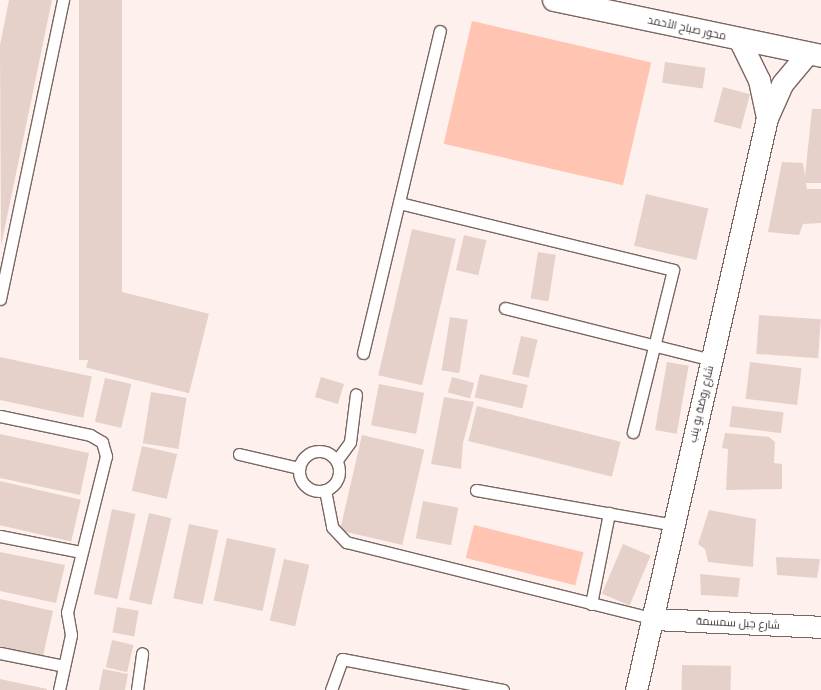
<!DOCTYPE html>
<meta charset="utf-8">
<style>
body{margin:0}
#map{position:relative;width:821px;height:690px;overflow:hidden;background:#fef0ec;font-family:Lora,Cairo,serif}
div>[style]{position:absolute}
.green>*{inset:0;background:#ffc4b2;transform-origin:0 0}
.building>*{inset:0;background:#e6d1ca;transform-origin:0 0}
.roads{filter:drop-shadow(1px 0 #7a6660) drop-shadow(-1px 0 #7a6660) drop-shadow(0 1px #7a6660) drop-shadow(0 -1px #7a6660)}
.lane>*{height:11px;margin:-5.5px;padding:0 5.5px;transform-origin:5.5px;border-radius:5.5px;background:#fff}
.lane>.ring{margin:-5.5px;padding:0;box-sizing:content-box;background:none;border:11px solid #fff;border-radius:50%}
.street>*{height:21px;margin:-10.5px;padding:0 10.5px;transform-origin:10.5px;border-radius:10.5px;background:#fff}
.secondary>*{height:22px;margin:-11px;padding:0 11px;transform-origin:11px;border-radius:11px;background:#fff}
span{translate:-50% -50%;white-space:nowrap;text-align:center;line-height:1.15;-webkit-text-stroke:3px #fff;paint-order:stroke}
.street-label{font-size:11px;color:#362d2b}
</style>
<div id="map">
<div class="green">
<i style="left:472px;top:21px;width:184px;height:126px;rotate:13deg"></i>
<i style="left:474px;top:525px;width:113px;height:34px;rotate:14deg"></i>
</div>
<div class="building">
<i style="clip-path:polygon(9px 0,52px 0,1px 246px,0 45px)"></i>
<i style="left:79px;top:0;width:43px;height:360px"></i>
<i style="left:665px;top:62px;width:41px;height:21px;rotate:8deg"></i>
<i style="left:723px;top:87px;width:28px;height:36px;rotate:15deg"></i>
<i style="clip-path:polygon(812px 109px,821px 109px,821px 183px,806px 183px,807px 189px,821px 189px,821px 223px,803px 224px,799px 235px,768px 232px,782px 162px,803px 163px,805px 176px)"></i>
<i style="left:646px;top:194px;width:64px;height:53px;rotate:13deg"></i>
<i style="left:412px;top:229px;width:45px;height:150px;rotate:13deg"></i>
<i style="left:464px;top:235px;width:23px;height:36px;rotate:13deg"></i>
<i style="left:538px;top:252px;width:18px;height:47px;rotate:9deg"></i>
<i style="left:106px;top:288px;width:106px;height:82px;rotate:14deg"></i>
<i style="left:759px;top:315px;width:62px;height:39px;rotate:4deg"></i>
<i style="left:450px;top:317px;width:18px;height:54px;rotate:9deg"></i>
<i style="left:521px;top:336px;width:17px;height:39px;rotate:13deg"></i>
<i style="left:0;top:357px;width:94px;height:42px;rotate:12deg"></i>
<i style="left:667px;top:362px;width:22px;height:69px;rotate:10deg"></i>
<i style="left:750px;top:362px;width:52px;height:37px;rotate:7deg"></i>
<i style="left:480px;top:374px;width:49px;height:24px;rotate:13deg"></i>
<i style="left:321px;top:377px;width:24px;height:21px;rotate:17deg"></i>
<i style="left:452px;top:377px;width:23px;height:16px;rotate:15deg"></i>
<i style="left:105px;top:378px;width:27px;height:45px;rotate:13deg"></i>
<i style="left:379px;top:384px;width:46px;height:42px;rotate:11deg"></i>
<i style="left:151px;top:392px;width:36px;height:52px;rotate:9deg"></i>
<i style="clip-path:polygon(444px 397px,474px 402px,463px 443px,461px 469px,431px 464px)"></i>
<i style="left:477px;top:406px;width:148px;height:36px;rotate:14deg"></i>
<i style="left:732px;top:406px;width:52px;height:21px;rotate:7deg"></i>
<i style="clip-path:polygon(725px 433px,769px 437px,775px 442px,774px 463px,782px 464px,782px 489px,726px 490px,728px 449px,722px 448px)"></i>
<i style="left:0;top:434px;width:91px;height:43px;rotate:12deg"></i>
<i style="left:362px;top:435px;width:64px;height:98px;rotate:13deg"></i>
<i style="left:142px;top:446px;width:36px;height:46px;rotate:13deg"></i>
<i style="left:0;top:481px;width:83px;height:43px;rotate:13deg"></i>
<i style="left:423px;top:501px;width:36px;height:38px;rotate:11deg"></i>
<i style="left:112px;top:509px;width:24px;height:87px;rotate:12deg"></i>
<i style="clip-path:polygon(709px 510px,756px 519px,753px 567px,708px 562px,705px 549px,698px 544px)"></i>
<i style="left:149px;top:513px;width:23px;height:89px;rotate:13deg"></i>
<i style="left:189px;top:524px;width:30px;height:76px;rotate:12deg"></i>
<i style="left:227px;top:538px;width:50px;height:64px;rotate:12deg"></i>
<i style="left:623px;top:544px;width:30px;height:54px;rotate:23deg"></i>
<i style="clip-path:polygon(0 552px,65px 565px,56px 603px,0 591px)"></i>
<i style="clip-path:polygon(776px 557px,820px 559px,817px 578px,777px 575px)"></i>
<i style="left:284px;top:559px;width:26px;height:63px;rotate:13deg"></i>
<i style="clip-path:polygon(700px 574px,740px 578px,738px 597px,701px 595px)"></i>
<i style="clip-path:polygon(0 599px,53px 611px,43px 656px,0 647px)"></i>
<i style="left:117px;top:607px;width:22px;height:26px;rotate:10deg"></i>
<i style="left:112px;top:640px;width:22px;height:28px;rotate:13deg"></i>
<i style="left:682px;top:665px;width:49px;height:25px;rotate:1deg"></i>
<i style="clip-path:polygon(103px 669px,128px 674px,125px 690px,99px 690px)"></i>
<i style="clip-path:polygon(0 679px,47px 689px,47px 690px,0 690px)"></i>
</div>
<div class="roads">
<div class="lane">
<i style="left:399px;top:203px;width:282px;rotate:13.7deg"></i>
<i style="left:673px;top:270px;width:167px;rotate:103.9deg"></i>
<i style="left:0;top:299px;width:306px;rotate:-78.1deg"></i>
<i style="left:505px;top:308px;width:213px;rotate:14.1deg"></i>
<i style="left:363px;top:353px;width:331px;rotate:-76.6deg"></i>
<i style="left:0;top:416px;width:92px;rotate:11.9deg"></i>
<i style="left:90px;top:435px;width:14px;rotate:30deg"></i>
<i style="left:102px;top:442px;width:15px;rotate:74deg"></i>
<i style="left:106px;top:456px;width:161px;rotate:104deg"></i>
<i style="left:67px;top:612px;width:23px;rotate:80deg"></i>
<i style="left:71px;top:635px;width:56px;rotate:102.3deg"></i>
<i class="ring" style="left:299px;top:451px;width:29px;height:29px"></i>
<i style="left:239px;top:454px;width:62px;rotate:13.1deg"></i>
<i style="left:337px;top:460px;width:22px;rotate:-54deg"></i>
<i style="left:350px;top:442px;width:48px;rotate:-82.9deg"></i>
<i style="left:325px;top:490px;width:38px;rotate:79deg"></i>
<i style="left:332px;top:527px;width:21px;rotate:47deg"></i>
<i style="left:346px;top:542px;width:317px;rotate:14deg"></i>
<i style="left:476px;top:490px;width:201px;rotate:10deg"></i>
<i style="left:0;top:536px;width:83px;rotate:11.2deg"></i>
<i style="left:591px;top:604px;width:93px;rotate:-78.8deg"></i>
<i style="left:0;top:653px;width:65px;rotate:11.5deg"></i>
<i style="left:137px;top:690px;width:37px;rotate:-82deg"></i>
<i style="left:331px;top:690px;width:33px;rotate:-70deg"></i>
<i style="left:342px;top:659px;width:164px;rotate:10.9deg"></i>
</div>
<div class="street">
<i style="left:739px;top:39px;width:46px;rotate:64deg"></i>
<i style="left:759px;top:80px;width:39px;rotate:78deg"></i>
<i style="left:654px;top:619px;width:167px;rotate:2.7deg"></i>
<i style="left:636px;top:690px;width:587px;rotate:-77.1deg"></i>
<i style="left:767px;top:118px;width:37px;rotate:-66deg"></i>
<i style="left:782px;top:84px;width:40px;rotate:-50deg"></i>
</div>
<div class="secondary">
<i style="left:554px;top:0;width:273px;rotate:11.8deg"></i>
</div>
</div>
<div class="street-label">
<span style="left:687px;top:28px;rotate:12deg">محور صباح الأحمد</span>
<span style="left:701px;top:404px;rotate:-77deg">شارع روضة بو ينب</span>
<span style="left:738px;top:623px;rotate:3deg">شارع جبل سمسمة</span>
</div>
</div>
